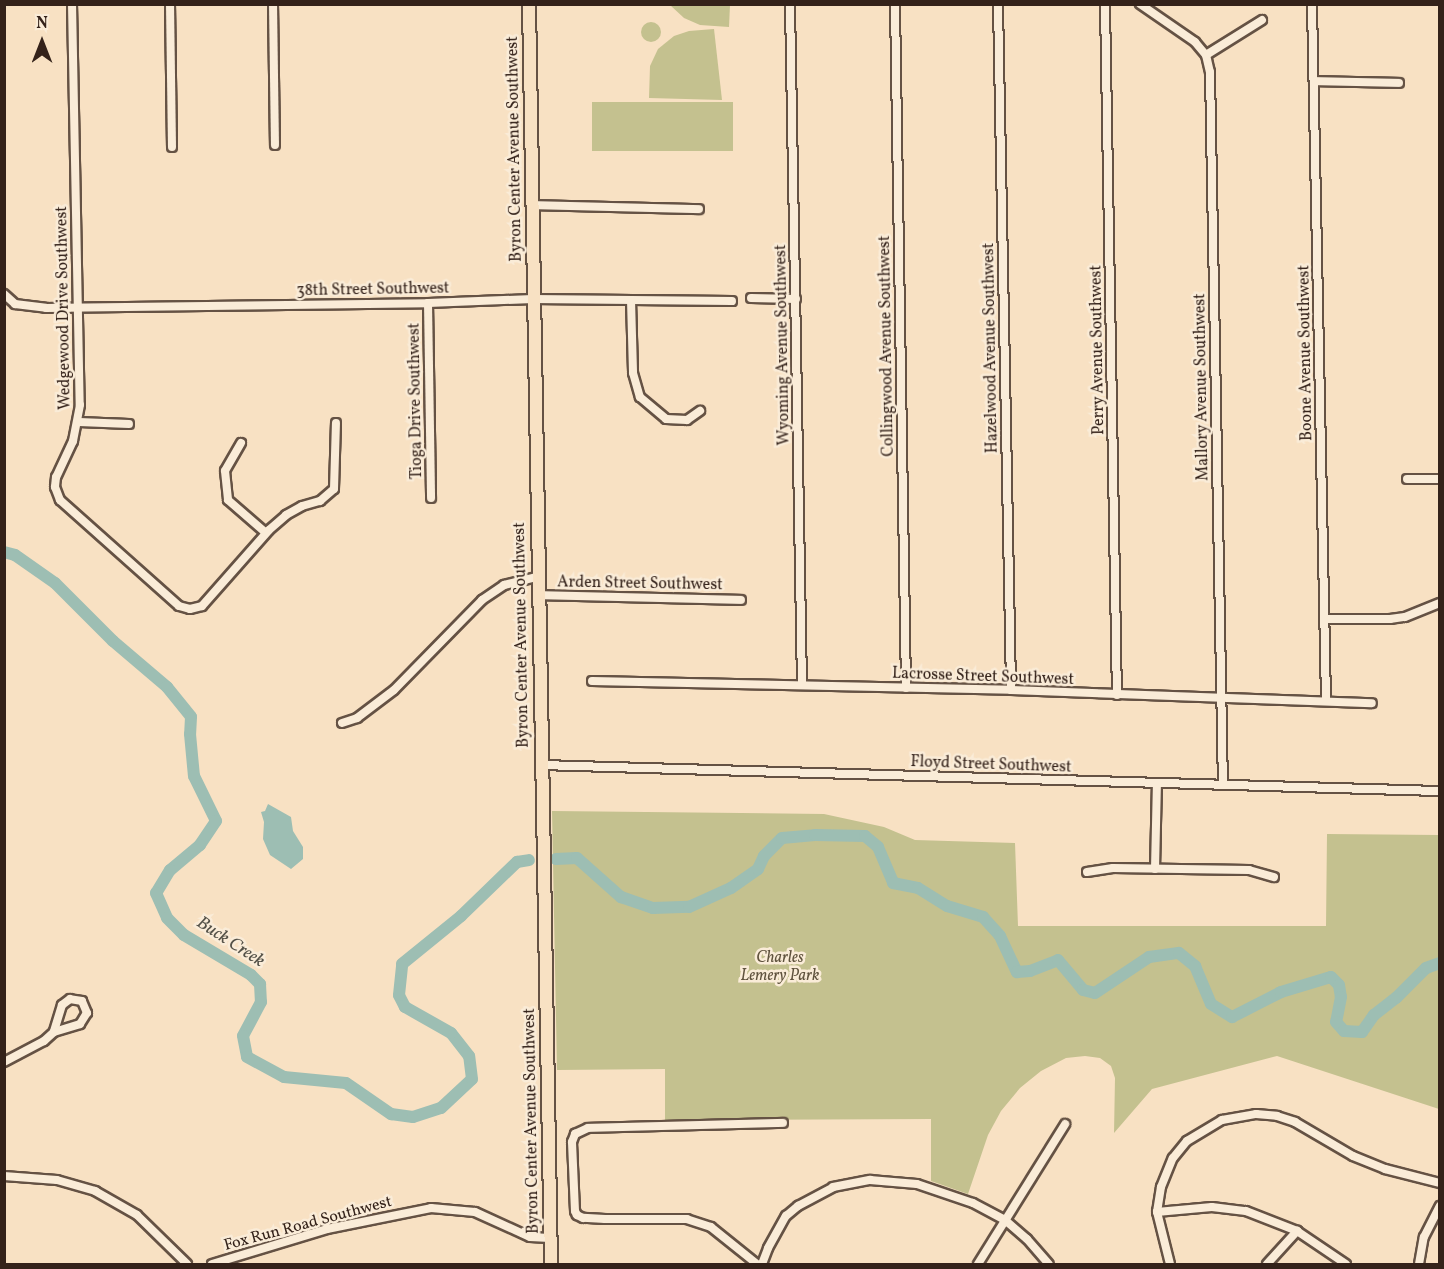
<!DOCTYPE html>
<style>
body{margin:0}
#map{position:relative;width:1444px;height:1269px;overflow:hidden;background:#f8e1c3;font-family:Vollkorn,serif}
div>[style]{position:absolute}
.green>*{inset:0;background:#c4c18f;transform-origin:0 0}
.round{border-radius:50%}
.water>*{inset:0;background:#9dbeb3}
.river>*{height:12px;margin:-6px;padding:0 6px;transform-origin:6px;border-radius:6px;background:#9dbeb3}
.roads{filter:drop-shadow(2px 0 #655244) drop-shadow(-2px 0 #655244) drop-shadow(0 2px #655244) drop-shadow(0 -2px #655244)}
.street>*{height:8px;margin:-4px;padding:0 4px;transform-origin:4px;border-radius:4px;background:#faecd8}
.primary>*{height:12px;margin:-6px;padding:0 6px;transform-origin:6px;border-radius:6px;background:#f8e1c3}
span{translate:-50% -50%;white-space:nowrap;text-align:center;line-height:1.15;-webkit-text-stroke:5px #faecd8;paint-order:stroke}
.street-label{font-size:16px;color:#34221a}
.park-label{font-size:16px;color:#5f523d;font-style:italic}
.water-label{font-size:18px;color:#545148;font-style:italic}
.frame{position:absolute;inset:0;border:6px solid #34221a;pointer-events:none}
.north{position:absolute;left:12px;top:12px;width:60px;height:60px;-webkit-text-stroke:4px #faecd8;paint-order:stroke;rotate:0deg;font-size:16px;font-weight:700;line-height:24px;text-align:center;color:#34221a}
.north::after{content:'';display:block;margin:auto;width:21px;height:27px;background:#34221a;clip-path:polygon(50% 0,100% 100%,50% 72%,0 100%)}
</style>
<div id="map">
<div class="green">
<i style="clip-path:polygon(670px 5px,730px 5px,729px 27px,700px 25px,684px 18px)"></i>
<i class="round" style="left:641px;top:22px;width:20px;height:20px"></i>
<i style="clip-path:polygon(714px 29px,722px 100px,649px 98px,650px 66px,658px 49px,674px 36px,689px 31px)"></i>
<i style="left:592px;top:102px;width:141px;height:49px"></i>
<i style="clip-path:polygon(552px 811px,824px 814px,884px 827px,915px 840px,1015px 843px,1018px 926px,1326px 926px,1327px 834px,1439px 835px,1439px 1109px,1277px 1056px,1152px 1089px,1114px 1133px,1115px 1078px,1111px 1066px,1100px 1058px,1085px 1056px,1066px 1058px,1041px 1071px,1020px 1088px,1001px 1111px,988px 1135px,968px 1194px,931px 1181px,931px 1119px,665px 1120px,665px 1069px,557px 1070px)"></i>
</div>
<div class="water">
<i style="clip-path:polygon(268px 804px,291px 817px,293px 831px,303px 847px,303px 859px,291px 869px,270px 855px,263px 839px,264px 822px,261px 812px,265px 811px)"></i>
</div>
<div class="river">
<i style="left:4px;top:552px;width:11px;rotate:15deg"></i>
<i style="left:15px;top:555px;width:49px;rotate:35deg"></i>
<i style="left:55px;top:583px;width:82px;rotate:45deg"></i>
<i style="left:113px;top:641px;width:71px;rotate:40.4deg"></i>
<i style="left:167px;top:687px;width:38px;rotate:51deg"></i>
<i style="left:191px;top:717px;width:17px;rotate:93deg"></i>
<i style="left:190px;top:734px;width:42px;rotate:84.6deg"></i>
<i style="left:194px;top:776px;width:50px;rotate:63.9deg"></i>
<i style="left:216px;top:821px;width:29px;rotate:124deg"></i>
<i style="left:200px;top:845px;width:39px;rotate:140deg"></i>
<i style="left:170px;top:870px;width:27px;rotate:121deg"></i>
<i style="left:156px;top:893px;width:27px;rotate:66deg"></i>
<i style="left:167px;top:918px;width:24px;rotate:45deg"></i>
<i style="left:184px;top:935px;width:78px;rotate:30.8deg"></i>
<i style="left:251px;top:975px;width:13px;rotate:45deg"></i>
<i style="left:260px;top:984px;width:18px;rotate:87deg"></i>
<i style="left:261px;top:1002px;width:38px;rotate:118deg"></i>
<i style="left:243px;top:1036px;width:21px;rotate:79deg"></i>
<i style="left:247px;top:1057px;width:42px;rotate:28.4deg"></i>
<i style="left:284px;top:1077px;width:62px;rotate:5.5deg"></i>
<i style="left:346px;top:1083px;width:55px;rotate:34.6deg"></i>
<i style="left:391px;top:1114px;width:22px;rotate:8deg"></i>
<i style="left:413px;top:1117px;width:29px;rotate:-18deg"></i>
<i style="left:441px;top:1108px;width:42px;rotate:-43.1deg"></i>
<i style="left:472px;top:1079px;width:23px;rotate:-97deg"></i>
<i style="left:469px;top:1056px;width:29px;rotate:-128deg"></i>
<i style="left:451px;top:1033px;width:53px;rotate:-150.5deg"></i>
<i style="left:405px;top:1007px;width:13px;rotate:-117deg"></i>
<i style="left:399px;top:995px;width:31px;rotate:-84deg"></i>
<i style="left:402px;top:964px;width:76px;rotate:-39.1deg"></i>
<i style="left:461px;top:916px;width:78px;rotate:-44deg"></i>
<i style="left:517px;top:862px;width:12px;rotate:-9deg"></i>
<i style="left:556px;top:859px;width:21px;rotate:-3deg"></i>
<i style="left:577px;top:858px;width:59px;rotate:41.6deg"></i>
<i style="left:621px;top:897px;width:34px;rotate:19deg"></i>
<i style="left:653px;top:908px;width:36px;rotate:-2deg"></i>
<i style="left:689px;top:907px;width:46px;rotate:-24.3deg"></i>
<i style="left:731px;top:888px;width:33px;rotate:-35deg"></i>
<i style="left:758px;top:869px;width:14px;rotate:-65deg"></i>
<i style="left:764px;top:856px;width:25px;rotate:-45deg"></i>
<i style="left:782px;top:838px;width:33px;rotate:-5deg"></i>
<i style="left:815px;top:835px;width:50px;rotate:1.1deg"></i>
<i style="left:865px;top:836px;width:17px;rotate:40deg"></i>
<i style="left:878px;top:847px;width:39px;rotate:67deg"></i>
<i style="left:893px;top:883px;width:25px;rotate:11deg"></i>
<i style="left:918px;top:888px;width:34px;rotate:32deg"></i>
<i style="left:947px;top:906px;width:38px;rotate:17deg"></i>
<i style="left:983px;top:917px;width:25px;rotate:48deg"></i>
<i style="left:1000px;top:936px;width:40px;rotate:65deg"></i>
<i style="left:1017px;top:972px;width:13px;rotate:-4deg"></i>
<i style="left:1030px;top:971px;width:30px;rotate:-21deg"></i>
<i style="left:1058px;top:960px;width:39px;rotate:50deg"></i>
<i style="left:1083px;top:990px;width:12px;rotate:14deg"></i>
<i style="left:1095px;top:993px;width:65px;rotate:-33.7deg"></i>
<i style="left:1149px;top:957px;width:30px;rotate:-8deg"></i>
<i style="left:1179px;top:953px;width:21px;rotate:39deg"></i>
<i style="left:1195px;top:966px;width:41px;rotate:67.2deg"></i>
<i style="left:1211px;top:1004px;width:25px;rotate:32deg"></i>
<i style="left:1232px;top:1017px;width:55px;rotate:-27deg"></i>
<i style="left:1281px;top:992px;width:52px;rotate:-16.7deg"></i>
<i style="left:1331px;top:977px;width:11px;rotate:45deg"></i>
<i style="left:1339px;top:985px;width:12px;rotate:81deg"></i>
<i style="left:1341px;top:997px;width:25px;rotate:101deg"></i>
<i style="left:1336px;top:1022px;width:12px;rotate:48deg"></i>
<i style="left:1344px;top:1031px;width:18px;rotate:3deg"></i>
<i style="left:1362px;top:1032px;width:21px;rotate:-55deg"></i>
<i style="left:1374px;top:1015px;width:28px;rotate:-38deg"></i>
<i style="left:1396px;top:998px;width:42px;rotate:-45deg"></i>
<i style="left:1426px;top:968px;width:15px;rotate:-20deg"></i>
</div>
<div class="roads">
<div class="street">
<i style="left:72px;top:4px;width:401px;rotate:88.9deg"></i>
<i style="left:80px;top:405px;width:37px;rotate:101deg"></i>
<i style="left:73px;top:441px;width:40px;rotate:115deg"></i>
<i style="left:56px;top:477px;width:10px;rotate:96deg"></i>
<i style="left:55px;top:487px;width:14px;rotate:69deg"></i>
<i style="left:60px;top:500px;width:159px;rotate:41.7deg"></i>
<i style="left:179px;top:606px;width:11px;rotate:15deg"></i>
<i style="left:190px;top:609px;width:12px;rotate:-14deg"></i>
<i style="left:202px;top:606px;width:101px;rotate:-48.6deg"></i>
<i style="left:269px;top:530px;width:23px;rotate:-41deg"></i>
<i style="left:286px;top:515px;width:18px;rotate:-29deg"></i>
<i style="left:302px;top:506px;width:19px;rotate:-16deg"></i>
<i style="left:320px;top:501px;width:18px;rotate:-41deg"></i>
<i style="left:334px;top:489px;width:66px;rotate:-88.3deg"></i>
<i style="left:170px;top:4px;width:143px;rotate:89.2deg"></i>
<i style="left:273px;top:4px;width:141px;rotate:89.2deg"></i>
<i style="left:790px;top:4px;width:681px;rotate:88.99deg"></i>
<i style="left:895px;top:4px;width:684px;rotate:89.08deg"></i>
<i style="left:998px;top:4px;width:686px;rotate:88.91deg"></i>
<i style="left:1105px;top:4px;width:691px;rotate:89.01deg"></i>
<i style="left:1140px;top:4px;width:67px;rotate:34.6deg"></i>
<i style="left:1195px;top:42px;width:17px;rotate:50deg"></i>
<i style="left:1206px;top:55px;width:17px;rotate:77deg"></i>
<i style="left:1210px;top:72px;width:713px;rotate:88.96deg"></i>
<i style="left:1312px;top:4px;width:697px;rotate:88.85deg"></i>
<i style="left:1206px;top:55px;width:66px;rotate:-32deg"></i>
<i style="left:1314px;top:81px;width:85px;rotate:1.3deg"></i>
<i style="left:533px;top:205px;width:166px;rotate:1.4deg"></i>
<i style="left:4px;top:294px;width:15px;rotate:42deg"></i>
<i style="left:15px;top:304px;width:31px;rotate:7deg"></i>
<i style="left:46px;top:308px;width:382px;rotate:-0.7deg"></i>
<i style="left:428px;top:303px;width:105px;rotate:-2.2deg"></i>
<i style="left:533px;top:299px;width:199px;rotate:0.6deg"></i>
<i style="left:751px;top:298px;width:45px;rotate:1.3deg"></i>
<i style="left:631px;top:300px;width:73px;rotate:88.4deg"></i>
<i style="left:633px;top:373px;width:25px;rotate:74deg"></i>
<i style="left:640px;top:397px;width:34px;rotate:40deg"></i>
<i style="left:666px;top:419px;width:21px;rotate:3deg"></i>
<i style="left:687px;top:420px;width:16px;rotate:-35deg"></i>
<i style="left:428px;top:303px;width:195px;rotate:89.1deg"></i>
<i style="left:79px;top:422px;width:50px;rotate:2.3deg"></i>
<i style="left:241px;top:443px;width:32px;rotate:120deg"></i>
<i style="left:225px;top:471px;width:29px;rotate:84deg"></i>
<i style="left:228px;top:500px;width:50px;rotate:41deg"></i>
<i style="left:1407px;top:479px;width:33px"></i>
<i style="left:538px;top:595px;width:203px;rotate:1.4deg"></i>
<i style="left:1324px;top:619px;width:66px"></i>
<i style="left:1390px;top:619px;width:15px;rotate:-8deg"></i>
<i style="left:1405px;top:617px;width:38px;rotate:-22deg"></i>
<i style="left:592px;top:681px;width:419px;rotate:1.2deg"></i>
<i style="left:1011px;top:690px;width:361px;rotate:2.1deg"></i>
<i style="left:342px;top:723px;width:16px;rotate:-18deg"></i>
<i style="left:357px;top:718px;width:46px;rotate:-37.1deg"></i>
<i style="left:394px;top:690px;width:126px;rotate:-45.6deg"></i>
<i style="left:482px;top:600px;width:27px;rotate:-34deg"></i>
<i style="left:504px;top:585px;width:34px;rotate:-14deg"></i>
<i style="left:541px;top:765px;width:899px;rotate:1.66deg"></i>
<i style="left:1155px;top:869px;width:85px;rotate:-88.7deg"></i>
<i style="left:1087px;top:872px;width:26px;rotate:-9deg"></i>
<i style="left:1113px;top:868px;width:136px;rotate:0.8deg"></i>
<i style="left:1249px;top:870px;width:26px;rotate:16deg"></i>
<i style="left:4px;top:1062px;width:45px;rotate:-27.7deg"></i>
<i style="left:44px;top:1041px;width:13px;rotate:-42deg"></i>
<i style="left:54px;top:1032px;width:27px;rotate:-17deg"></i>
<i style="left:80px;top:1024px;width:13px;rotate:-58deg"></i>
<i style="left:87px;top:1013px;width:13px;rotate:-113deg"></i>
<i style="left:82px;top:1001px;width:12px;rotate:-171deg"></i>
<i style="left:70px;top:999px;width:10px;rotate:143deg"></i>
<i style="left:62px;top:1005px;width:28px;rotate:107deg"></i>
<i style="left:4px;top:1176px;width:53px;rotate:4.3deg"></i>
<i style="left:57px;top:1180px;width:40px;rotate:16deg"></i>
<i style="left:95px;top:1191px;width:48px;rotate:29.7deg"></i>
<i style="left:137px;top:1215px;width:70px;rotate:44.4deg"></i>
<i style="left:1157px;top:1212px;width:55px;rotate:-5.2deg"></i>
<i style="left:1212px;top:1207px;width:34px;rotate:7deg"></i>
<i style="left:1246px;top:1211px;width:55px;rotate:21.4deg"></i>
<i style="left:1297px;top:1231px;width:59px;rotate:34deg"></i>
<i style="left:212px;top:1264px;width:120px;rotate:-16.9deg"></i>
<i style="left:327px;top:1229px;width:106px;rotate:-11.4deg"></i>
<i style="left:431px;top:1208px;width:44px;rotate:5.2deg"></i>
<i style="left:475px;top:1212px;width:60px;rotate:24.4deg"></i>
<i style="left:530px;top:1237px;width:20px;rotate:3deg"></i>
<i style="left:757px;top:1264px;width:59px;rotate:-141.2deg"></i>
<i style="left:711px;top:1227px;width:25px;rotate:-162deg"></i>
<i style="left:687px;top:1219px;width:82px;rotate:180deg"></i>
<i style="left:605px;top:1219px;width:22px;rotate:-177deg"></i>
<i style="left:583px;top:1218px;width:7px;rotate:-153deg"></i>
<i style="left:577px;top:1215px;width:4px;rotate:-117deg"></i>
<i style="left:575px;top:1211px;width:69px;rotate:-92.5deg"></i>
<i style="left:572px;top:1142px;width:9px;rotate:-69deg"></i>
<i style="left:575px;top:1134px;width:14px;rotate:-25deg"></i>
<i style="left:588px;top:1128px;width:195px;rotate:-1.5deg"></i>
<i style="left:762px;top:1264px;width:17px;rotate:-69deg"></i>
<i style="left:768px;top:1248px;width:37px;rotate:-61deg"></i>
<i style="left:786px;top:1216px;width:16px;rotate:-40deg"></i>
<i style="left:798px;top:1206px;width:40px;rotate:-28deg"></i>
<i style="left:833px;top:1187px;width:38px;rotate:-11deg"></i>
<i style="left:870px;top:1180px;width:47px;rotate:4.9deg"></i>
<i style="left:917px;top:1184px;width:59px;rotate:18.7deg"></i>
<i style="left:973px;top:1203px;width:36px;rotate:28deg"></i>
<i style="left:1005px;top:1220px;width:29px;rotate:41deg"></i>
<i style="left:1027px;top:1239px;width:33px;rotate:49deg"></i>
<i style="left:978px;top:1264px;width:165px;rotate:-58.1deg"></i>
<i style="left:1170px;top:1264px;width:54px;rotate:-104deg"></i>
<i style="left:1157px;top:1212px;width:25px;rotate:-81deg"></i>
<i style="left:1161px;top:1187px;width:31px;rotate:-68deg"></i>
<i style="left:1173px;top:1158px;width:22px;rotate:-51deg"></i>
<i style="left:1187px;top:1141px;width:41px;rotate:-31deg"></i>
<i style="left:1222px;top:1120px;width:35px;rotate:-10deg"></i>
<i style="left:1256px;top:1114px;width:21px;rotate:5deg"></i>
<i style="left:1277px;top:1116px;width:19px;rotate:18deg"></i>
<i style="left:1295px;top:1122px;width:67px;rotate:30.4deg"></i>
<i style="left:1353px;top:1156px;width:35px;rotate:22deg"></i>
<i style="left:1385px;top:1169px;width:57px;rotate:14.3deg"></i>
<i style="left:1267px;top:1264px;width:45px;rotate:-47.7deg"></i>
<i style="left:1419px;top:1264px;width:27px;rotate:-80deg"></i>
<i style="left:1424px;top:1237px;width:35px;rotate:-63deg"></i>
</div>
<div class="primary">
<i style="left:529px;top:4px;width:1260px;rotate:89deg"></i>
</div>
</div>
<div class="street-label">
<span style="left:515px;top:149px;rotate:-91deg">Byron Center Avenue Southwest</span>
<span style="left:373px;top:290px;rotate:-1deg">38th Street Southwest</span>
<span style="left:64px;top:308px;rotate:-91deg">Wedgewood Drive Southwest</span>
<span style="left:783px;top:345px;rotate:-91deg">Wyoming Avenue Southwest</span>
<span style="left:887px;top:346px;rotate:-91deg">Collingwood Avenue Southwest</span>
<span style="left:991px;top:348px;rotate:-91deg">Hazelwood Avenue Southwest</span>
<span style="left:1098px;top:350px;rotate:-91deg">Perry Avenue Southwest</span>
<span style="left:1306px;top:353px;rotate:-91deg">Boone Avenue Southwest</span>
<span style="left:1202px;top:387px;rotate:-91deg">Mallory Avenue Southwest</span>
<span style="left:416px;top:401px;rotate:-91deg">Tioga Drive Southwest</span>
<span style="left:640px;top:584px;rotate:1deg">Arden Street Southwest</span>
<span style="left:522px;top:635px;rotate:-91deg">Byron Center Avenue Southwest</span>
<span style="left:983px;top:677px;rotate:2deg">Lacrosse Street Southwest</span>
<span style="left:991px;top:765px;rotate:2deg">Floyd Street Southwest</span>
<span style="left:532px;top:1121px;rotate:-91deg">Byron Center Avenue Southwest</span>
<span style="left:308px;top:1224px;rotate:-15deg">Fox Run Road Southwest</span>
</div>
<div class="park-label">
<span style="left:780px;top:967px">Charles<br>Lemery Park</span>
</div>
<div class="water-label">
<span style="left:230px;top:943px;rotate:33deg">Buck Creek</span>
</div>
<div class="frame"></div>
<div class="north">N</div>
</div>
